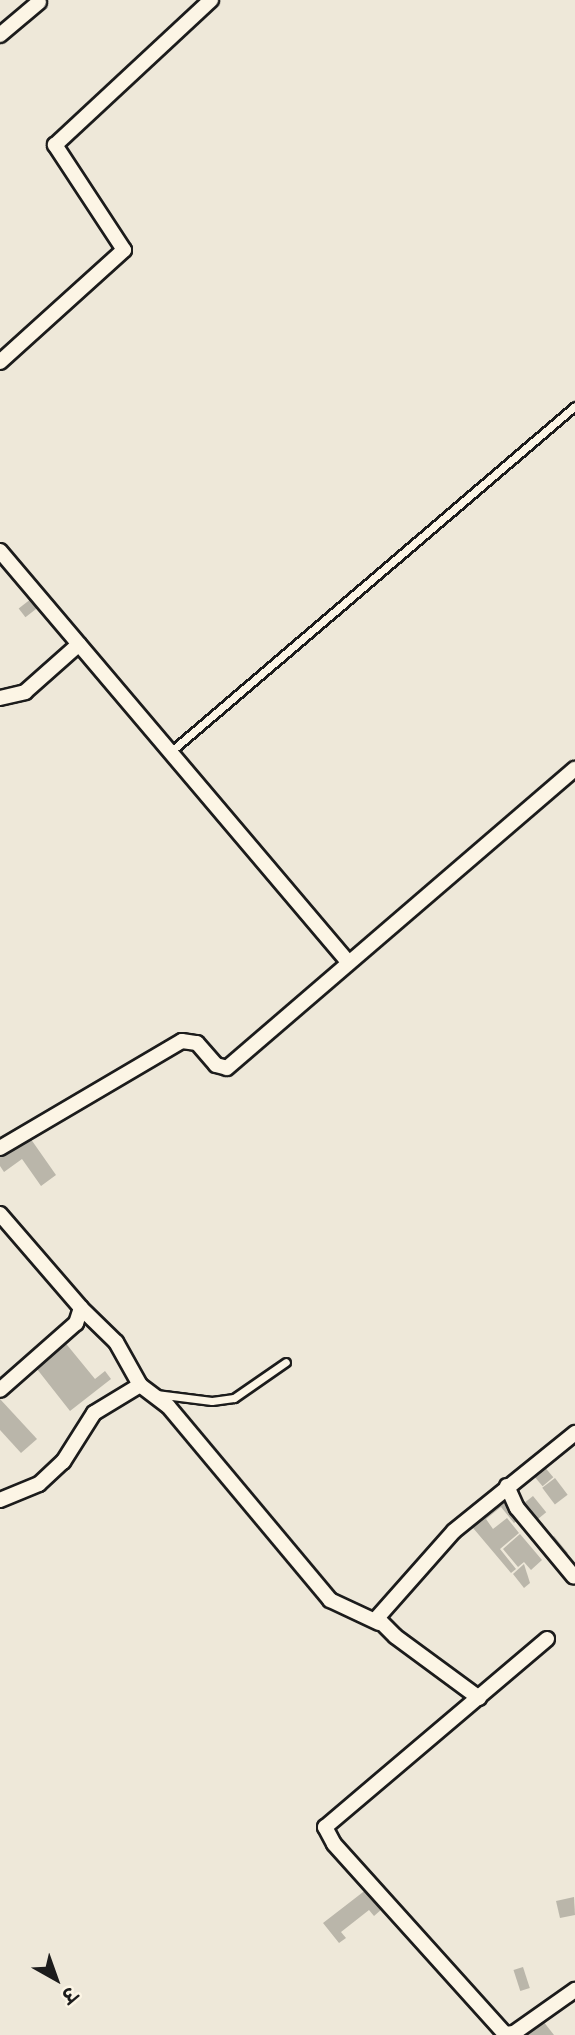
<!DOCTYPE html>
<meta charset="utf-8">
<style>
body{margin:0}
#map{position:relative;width:575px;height:2035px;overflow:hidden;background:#eee8d9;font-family:"Patrick Hand","Playpen Sans Deva",sans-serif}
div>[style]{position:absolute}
.building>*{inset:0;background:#bab6aa;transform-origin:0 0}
.roads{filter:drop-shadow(2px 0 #1c1c1c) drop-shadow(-2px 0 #1c1c1c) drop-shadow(0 2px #1c1c1c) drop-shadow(0 -2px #1c1c1c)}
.lane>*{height:7px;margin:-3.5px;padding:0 3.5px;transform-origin:3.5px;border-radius:3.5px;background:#fcf5e5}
.street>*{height:14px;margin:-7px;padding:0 7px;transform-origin:7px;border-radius:7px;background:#fcf5e5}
span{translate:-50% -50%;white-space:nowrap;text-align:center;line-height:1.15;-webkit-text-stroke:7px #fcf5e5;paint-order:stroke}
.north{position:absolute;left:21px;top:1944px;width:70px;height:70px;-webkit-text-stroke:5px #fcf5e5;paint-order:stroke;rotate:140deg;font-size:19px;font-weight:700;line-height:28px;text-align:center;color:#1c1c1c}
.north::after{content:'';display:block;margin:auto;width:24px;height:32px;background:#1c1c1c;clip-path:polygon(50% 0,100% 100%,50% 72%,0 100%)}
</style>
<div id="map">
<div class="building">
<i style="left:36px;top:595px;width:11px;height:22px;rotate:52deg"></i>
<i style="clip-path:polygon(28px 1135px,56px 1175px,41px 1186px,22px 1159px,4px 1172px,0 1166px,0 1155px)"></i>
<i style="clip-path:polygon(63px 1340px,95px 1379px,105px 1371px,111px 1379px,70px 1411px,33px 1364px)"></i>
<i style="clip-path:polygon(0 1399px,37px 1439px,21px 1453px,0 1430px)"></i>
<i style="left:543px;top:1465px;width:16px;height:14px;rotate:50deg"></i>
<i style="left:555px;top:1478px;width:21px;height:16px;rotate:53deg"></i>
<i style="clip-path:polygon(504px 1495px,522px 1517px,514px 1523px,501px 1507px,486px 1519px,493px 1529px,507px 1518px,519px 1533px,500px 1549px,516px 1569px,511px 1573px,468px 1522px)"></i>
<i style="left:533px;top:1496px;width:21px;height:18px;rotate:51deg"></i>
<i style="clip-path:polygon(520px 1534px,542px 1560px,531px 1570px,524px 1562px,518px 1567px,503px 1549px)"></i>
<i style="left:554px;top:1536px;width:22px;height:8px;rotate:51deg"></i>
<i style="clip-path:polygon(524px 1564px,530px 1583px,524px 1588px,513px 1574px)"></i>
<i style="clip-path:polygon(367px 1889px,382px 1909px,374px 1916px,369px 1910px,341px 1932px,346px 1938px,339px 1943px,323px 1923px)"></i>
<i style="clip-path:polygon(574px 1897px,575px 1915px,560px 1918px,556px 1901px)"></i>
<i style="left:523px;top:1967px;width:22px;height:10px;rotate:72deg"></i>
<i style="clip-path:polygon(543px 2021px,554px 2035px,526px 2035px)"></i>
</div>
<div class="roads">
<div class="lane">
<i style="left:169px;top:753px;width:534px;rotate:-40.52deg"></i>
<i style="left:156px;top:1394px;width:56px;rotate:7.1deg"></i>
<i style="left:212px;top:1401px;width:22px;rotate:-8deg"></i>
<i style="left:234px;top:1398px;width:63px;rotate:-34.7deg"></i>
</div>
<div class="street">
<i style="left:0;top:35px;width:51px;rotate:-40.2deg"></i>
<i style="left:0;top:362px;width:167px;rotate:-42.1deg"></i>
<i style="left:124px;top:250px;width:126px;rotate:-123.3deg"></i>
<i style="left:55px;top:145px;width:213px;rotate:-42.9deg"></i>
<i style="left:0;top:551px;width:539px;rotate:49.74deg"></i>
<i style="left:0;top:698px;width:26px;rotate:-13deg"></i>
<i style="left:25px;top:692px;width:72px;rotate:-41.6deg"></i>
<i style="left:0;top:1148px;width:211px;rotate:-30.5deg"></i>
<i style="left:182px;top:1041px;width:15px;rotate:8deg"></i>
<i style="left:197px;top:1043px;width:29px;rotate:49deg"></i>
<i style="left:216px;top:1065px;width:11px;rotate:15deg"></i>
<i style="left:227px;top:1068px;width:459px;rotate:-40.7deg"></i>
<i style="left:0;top:1214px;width:124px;rotate:49.2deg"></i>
<i style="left:81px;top:1308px;width:16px;rotate:108deg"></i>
<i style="left:76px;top:1323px;width:101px;rotate:138.6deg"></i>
<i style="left:81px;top:1308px;width:49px;rotate:44.2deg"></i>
<i style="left:116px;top:1342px;width:49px;rotate:60.8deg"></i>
<i style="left:140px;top:1385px;width:35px;rotate:37deg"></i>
<i style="left:168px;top:1406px;width:253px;rotate:50.1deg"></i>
<i style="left:330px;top:1600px;width:54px;rotate:25.1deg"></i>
<i style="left:507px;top:1486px;width:24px;rotate:66deg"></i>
<i style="left:517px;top:1508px;width:89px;rotate:50.4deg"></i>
<i style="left:0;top:1500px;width:42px;rotate:-22.3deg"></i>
<i style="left:39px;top:1484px;width:33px;rotate:-43deg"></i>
<i style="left:63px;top:1462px;width:58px;rotate:-57.7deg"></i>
<i style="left:94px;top:1413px;width:54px;rotate:-31.3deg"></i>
<i style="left:547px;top:1639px;width:291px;rotate:139.7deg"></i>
<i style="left:325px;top:1827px;width:19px;rotate:62deg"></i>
<i style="left:334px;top:1844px;width:256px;rotate:48deg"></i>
<i style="left:505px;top:2034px;width:9px;rotate:-6deg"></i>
<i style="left:514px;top:2033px;width:75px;rotate:-35.2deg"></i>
<i style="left:479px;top:1698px;width:104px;rotate:-143.6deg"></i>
<i style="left:395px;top:1636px;width:25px;rotate:-135deg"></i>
<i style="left:377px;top:1618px;width:116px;rotate:-48.5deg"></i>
<i style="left:454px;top:1531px;width:156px;rotate:-39deg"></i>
</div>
</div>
<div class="north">उ</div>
</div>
